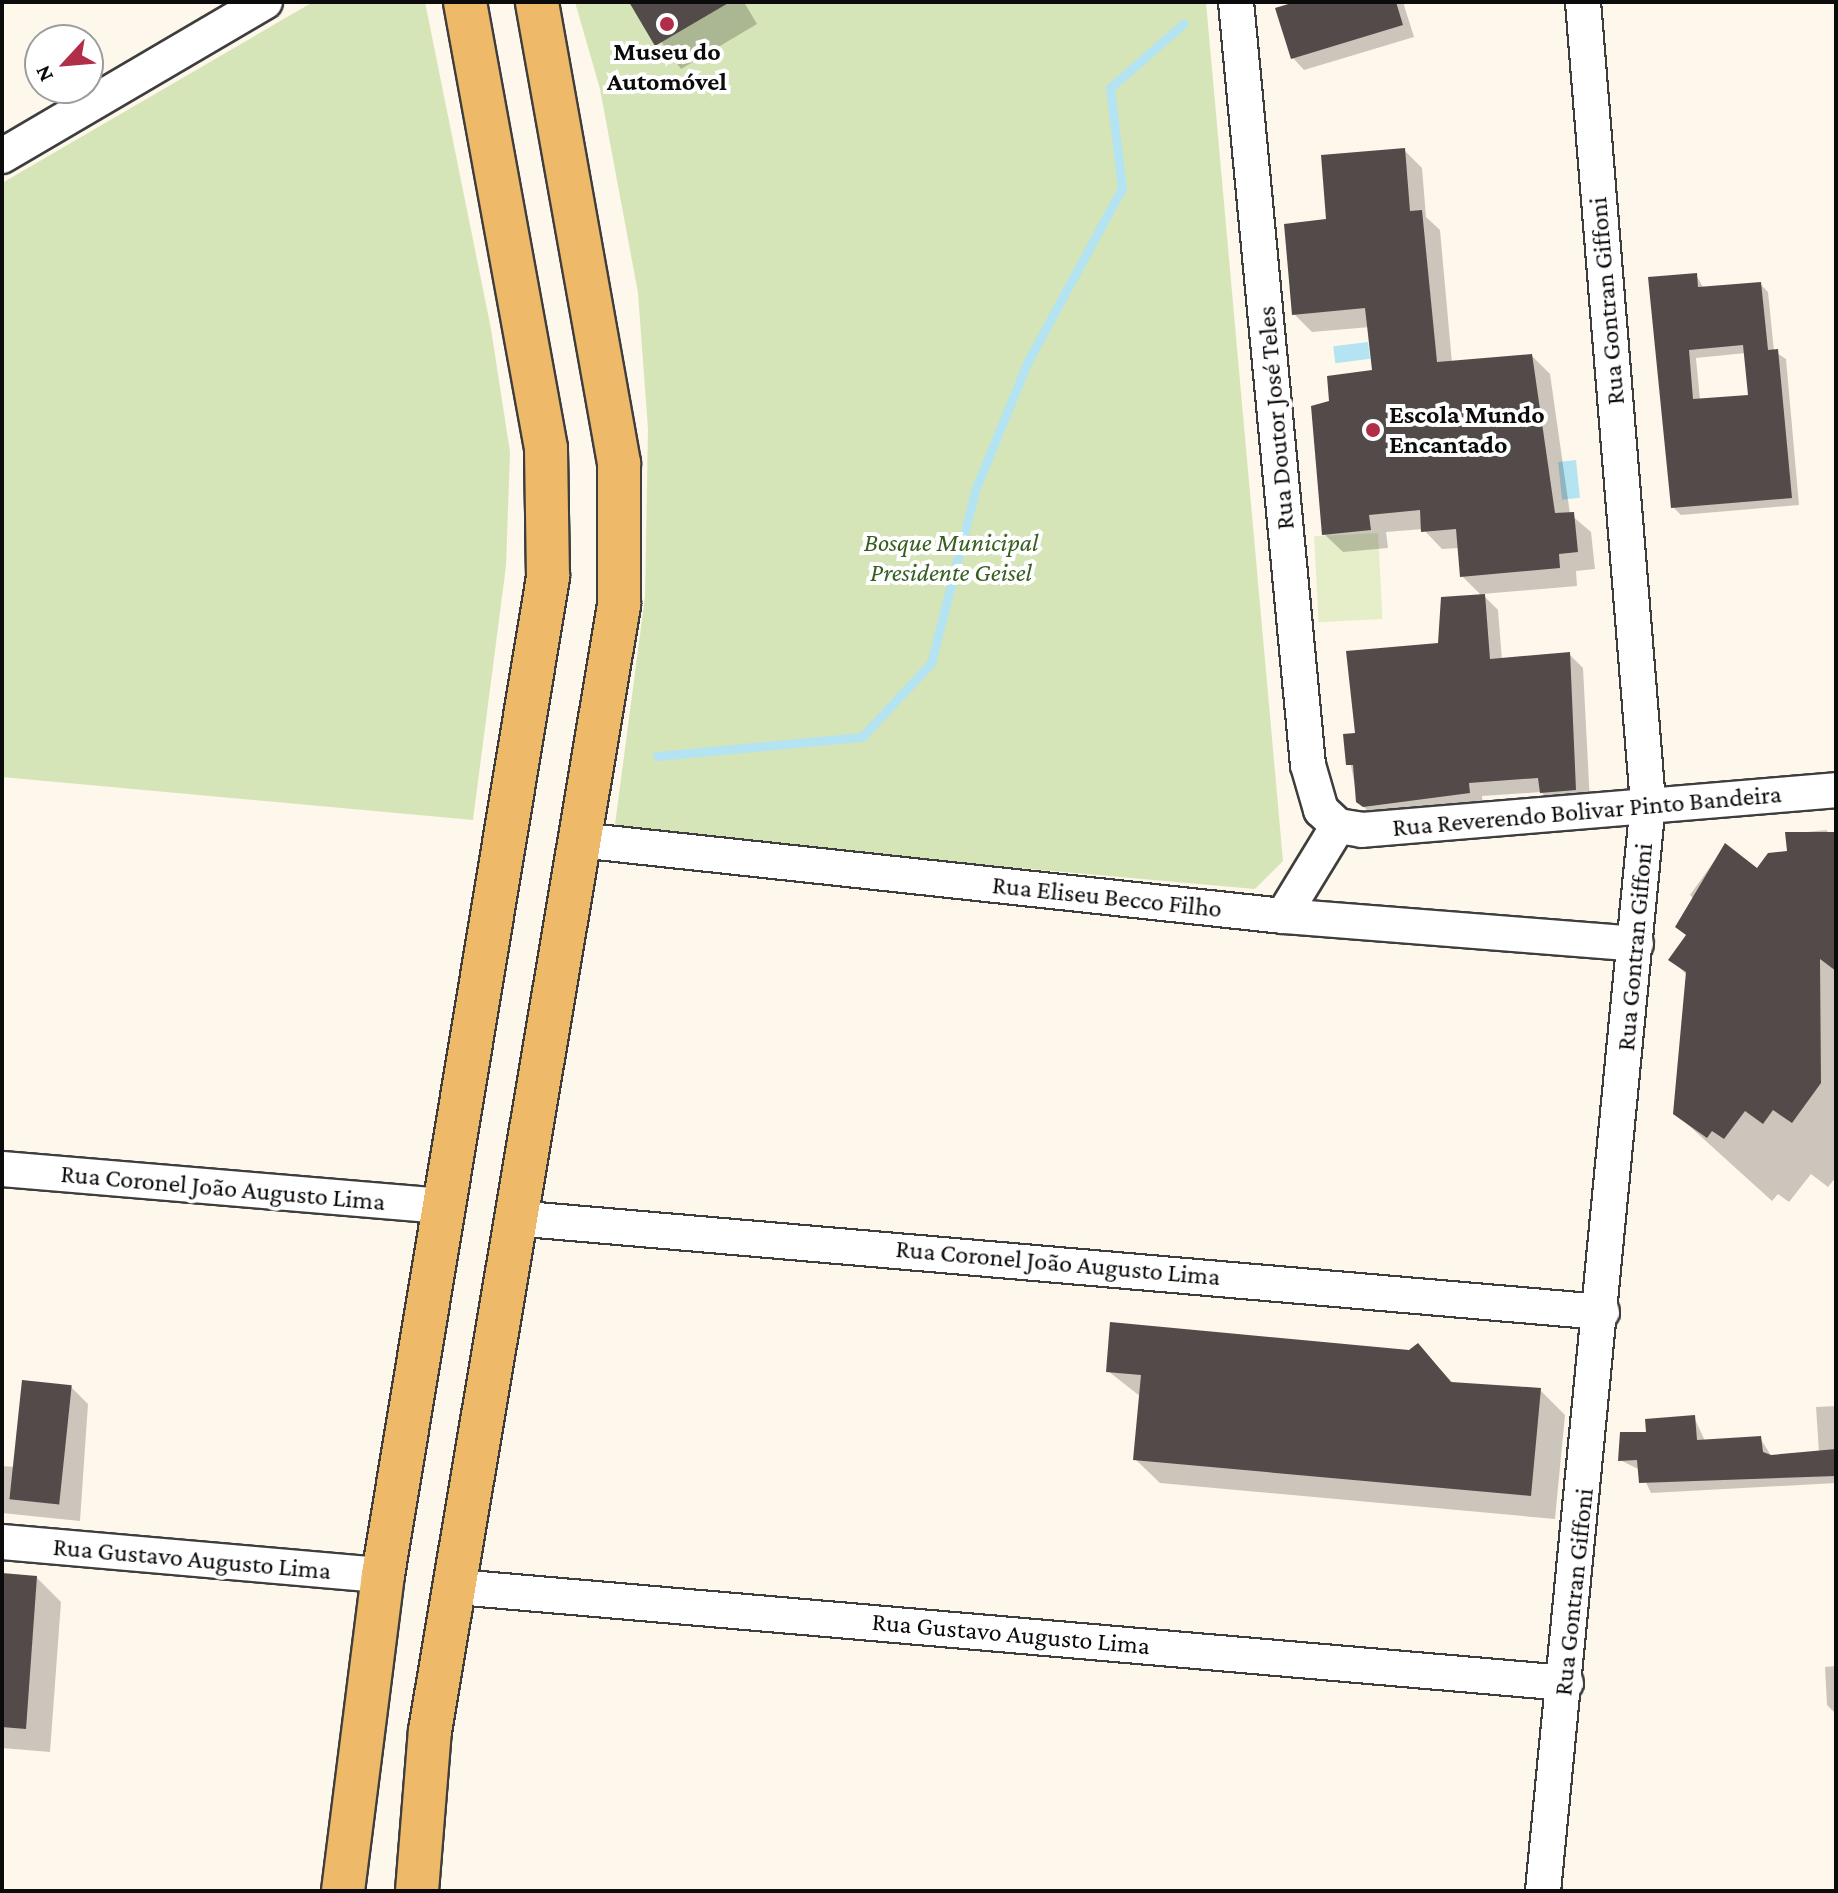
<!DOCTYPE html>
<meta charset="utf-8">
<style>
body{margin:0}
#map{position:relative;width:1838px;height:1893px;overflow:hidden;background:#fef7eb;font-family:"Crimson Pro",serif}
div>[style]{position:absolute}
.green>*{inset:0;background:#d6e5b8}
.pitch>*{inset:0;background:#e6edc9;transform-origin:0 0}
.water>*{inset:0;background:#b4e3f1;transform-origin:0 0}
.shadow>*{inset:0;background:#0003}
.stream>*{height:9px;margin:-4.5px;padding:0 4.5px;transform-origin:4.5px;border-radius:4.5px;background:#b4e3f1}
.building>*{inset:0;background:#534b49;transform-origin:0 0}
.roads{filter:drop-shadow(2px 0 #3e3e3e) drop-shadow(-2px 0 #3e3e3e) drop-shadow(0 2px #3e3e3e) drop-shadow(0 -2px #3e3e3e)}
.minor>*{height:34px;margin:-17px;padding:0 17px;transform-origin:17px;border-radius:17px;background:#fff}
.major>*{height:42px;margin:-21px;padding:0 21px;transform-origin:21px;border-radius:21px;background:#eeba6a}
.dots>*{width:22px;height:22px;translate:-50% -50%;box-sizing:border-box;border:4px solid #fff;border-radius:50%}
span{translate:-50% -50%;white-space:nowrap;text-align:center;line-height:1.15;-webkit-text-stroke:8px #fff;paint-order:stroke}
.poi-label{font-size:26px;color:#0b0b0b;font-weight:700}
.left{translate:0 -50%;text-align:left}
.street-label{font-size:26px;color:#0b0b0b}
.park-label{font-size:26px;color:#375e21;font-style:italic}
.frame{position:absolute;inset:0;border:4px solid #0b0b0b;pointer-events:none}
.north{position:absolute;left:24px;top:24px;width:80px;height:80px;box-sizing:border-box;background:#fff;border:2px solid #9d9d9d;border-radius:50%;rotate:244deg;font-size:22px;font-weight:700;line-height:32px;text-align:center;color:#0b0b0b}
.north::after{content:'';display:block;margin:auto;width:28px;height:36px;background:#b12e48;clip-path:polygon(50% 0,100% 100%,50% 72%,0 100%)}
</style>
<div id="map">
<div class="green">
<i style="clip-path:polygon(313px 2px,425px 2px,491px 329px,510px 452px,506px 566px,473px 820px,2px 777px,2px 183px)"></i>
<i style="clip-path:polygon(575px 2px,1206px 2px,1283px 861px,1255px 889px,614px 832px,645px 597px,648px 429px,638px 293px,600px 89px)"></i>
</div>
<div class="pitch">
<i style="left:1378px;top:533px;width:86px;height:64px;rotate:87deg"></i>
</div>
<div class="water">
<i style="left:1368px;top:342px;width:17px;height:35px;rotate:83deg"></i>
<i style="left:1576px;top:460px;width:38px;height:18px;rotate:84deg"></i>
</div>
<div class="shadow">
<i style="clip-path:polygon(632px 2px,744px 2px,757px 24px,681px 69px)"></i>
<i style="clip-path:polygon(1302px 2px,1403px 2px,1414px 37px,1304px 70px,1293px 58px)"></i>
<i style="clip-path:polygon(1404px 150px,1422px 168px,1426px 217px,1440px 230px,1452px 363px,1532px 356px,1550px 374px,1570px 514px,1591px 532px,1595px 569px,1576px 571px,1577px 586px,1482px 594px,1498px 610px,1502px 660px,1569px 654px,1583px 668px,1590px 803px,1555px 806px,1541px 792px,1482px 796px,1483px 806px,1372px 815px,1358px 801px,1345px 736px,1357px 735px,1482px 596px,1462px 576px,1459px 548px,1442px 549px,1423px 529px,1386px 532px,1388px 548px,1343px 552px,1324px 534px,1332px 403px,1375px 372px,1370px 327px,1312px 332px,1294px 314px,1328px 221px)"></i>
<i style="clip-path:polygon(evenodd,1696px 275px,1704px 289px,1760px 284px,1768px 292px,1774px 351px,1786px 359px,1799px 505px,1681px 515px,1673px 507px,1696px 275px,1746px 353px,1750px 396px,1700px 400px,1696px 358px,1746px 353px)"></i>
<i style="clip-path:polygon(1826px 830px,1836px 839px,1836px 1177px,1828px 1187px,1811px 1174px,1789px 1202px,1778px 1194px,1772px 1201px,1675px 1113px,1688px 976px,1671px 960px,1687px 936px,1696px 901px,1690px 895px,1725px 846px,1758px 871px,1789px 853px,1787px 834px)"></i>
<i style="clip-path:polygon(1418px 1345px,1454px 1384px,1540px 1390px,1565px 1415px,1555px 1519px,1160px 1483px,1135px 1459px,1141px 1397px,1108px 1371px,1410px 1352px)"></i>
<i style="clip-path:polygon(71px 1387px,88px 1404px,80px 1521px,2px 1513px,2px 1466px,16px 1467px)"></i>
<i style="clip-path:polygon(1836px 1406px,1836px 1483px,1651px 1493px,1640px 1470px,1620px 1460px,1648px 1434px,1694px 1417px,1705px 1441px,1760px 1438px,1772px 1457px,1819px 1452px,1816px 1407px)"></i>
<i style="clip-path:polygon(2px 1575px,37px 1578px,61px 1602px,50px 1752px,2px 1748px)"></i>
<i style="clip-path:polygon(1836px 1666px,1836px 1714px,1827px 1705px,1825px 1667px)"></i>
</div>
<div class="stream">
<i style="left:657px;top:756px;width:206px;rotate:-5.3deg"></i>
<i style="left:862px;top:737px;width:101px;rotate:-47deg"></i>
<i style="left:931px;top:663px;width:181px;rotate:-75.6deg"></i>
<i style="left:976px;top:488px;width:135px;rotate:-67.8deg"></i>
<i style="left:1027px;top:363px;width:199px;rotate:-61.5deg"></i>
<i style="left:1122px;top:188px;width:101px;rotate:-96.8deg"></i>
<i style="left:1110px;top:88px;width:98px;rotate:-41.3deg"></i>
</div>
<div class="building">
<i style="clip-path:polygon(629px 2px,730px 2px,655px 46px)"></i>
<i style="clip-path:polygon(1295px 2px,1396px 2px,1403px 25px,1291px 59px,1275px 8px)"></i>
<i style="clip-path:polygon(1405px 148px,1410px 211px,1422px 210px,1437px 362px,1532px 354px,1555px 513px,1574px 512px,1578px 552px,1559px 554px,1560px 568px,1460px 577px,1456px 529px,1421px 532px,1420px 510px,1369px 515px,1371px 530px,1322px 535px,1311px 406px,1329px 401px,1327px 376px,1372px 370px,1365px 308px,1292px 315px,1284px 224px,1326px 219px,1321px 155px)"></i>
<i style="clip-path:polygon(evenodd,1697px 273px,1698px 287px,1761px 282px,1768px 350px,1778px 349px,1792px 498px,1671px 508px,1648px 277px,1697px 273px,1743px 345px,1748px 395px,1693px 399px,1689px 350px,1743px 345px)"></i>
<i style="clip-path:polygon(1485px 594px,1490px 659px,1570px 652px,1576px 790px,1540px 793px,1538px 778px,1469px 783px,1470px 793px,1363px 807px,1356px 802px,1353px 765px,1346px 765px,1343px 734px,1355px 733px,1346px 651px,1438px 643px,1441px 597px)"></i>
<i style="clip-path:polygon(1785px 832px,1836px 832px,1836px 971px,1820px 959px,1821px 1083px,1792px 1123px,1773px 1110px,1763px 1124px,1745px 1111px,1724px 1139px,1712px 1131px,1707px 1138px,1673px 1114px,1686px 972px,1668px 960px,1686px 935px,1675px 927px,1725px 843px,1757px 868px,1768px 853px,1787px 851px)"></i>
<i style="clip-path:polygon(1110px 1322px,1409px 1350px,1418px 1343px,1451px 1382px,1541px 1388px,1531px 1496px,1133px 1460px,1141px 1375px,1106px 1372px)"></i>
<i style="left:22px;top:1380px;width:50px;height:120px;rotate:6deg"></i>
<i style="clip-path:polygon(1695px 1415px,1697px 1440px,1761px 1436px,1763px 1452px,1771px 1455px,1836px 1449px,1836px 1476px,1639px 1483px,1637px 1460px,1618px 1461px,1620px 1432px,1646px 1432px,1645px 1419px)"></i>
<i style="clip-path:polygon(2px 1573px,37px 1576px,26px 1729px,2px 1727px)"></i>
</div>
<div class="roads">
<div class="minor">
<i style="left:1236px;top:2px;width:766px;rotate:84.61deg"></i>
<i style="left:1308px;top:765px;width:47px;rotate:73.9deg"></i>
<i style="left:1321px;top:810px;width:23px;rotate:43deg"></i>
<i style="left:2px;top:156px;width:305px;rotate:-30.4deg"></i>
<i style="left:1338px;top:826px;width:24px;rotate:9deg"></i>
<i style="left:1362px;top:830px;width:476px;rotate:-4.8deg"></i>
<i style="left:579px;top:840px;width:708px;rotate:6.16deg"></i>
<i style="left:1283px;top:916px;width:354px;rotate:4.5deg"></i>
<i style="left:1283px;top:916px;width:105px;rotate:-58.6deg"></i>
<i style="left:2px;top:1169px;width:443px;rotate:4.8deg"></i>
<i style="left:514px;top:1218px;width:1092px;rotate:4.94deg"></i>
<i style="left:2px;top:1542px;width:382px;rotate:5deg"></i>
<i style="left:457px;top:1587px;width:1113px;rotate:4.95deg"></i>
<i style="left:1543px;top:1891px;width:1093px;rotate:-84.49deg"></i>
<i style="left:1648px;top:803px;width:804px;rotate:-94.64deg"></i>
</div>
<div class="major">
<i style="left:343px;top:1891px;width:319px;rotate:-82.8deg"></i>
<i style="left:383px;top:1575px;width:1012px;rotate:-80.61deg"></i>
<i style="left:548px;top:577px;width:129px;rotate:-90.9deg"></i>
<i style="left:546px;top:448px;width:453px;rotate:-100.3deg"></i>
<i style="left:417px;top:1891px;width:161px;rotate:-85.4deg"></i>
<i style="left:430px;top:1731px;width:1142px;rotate:-80.47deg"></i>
<i style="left:619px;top:605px;width:142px;rotate:-90deg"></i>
<i style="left:619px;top:463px;width:468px;rotate:-100.1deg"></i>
</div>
</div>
<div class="dots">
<i style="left:667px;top:24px;background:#b12e48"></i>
<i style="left:1373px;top:430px;background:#b12e48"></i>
</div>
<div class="poi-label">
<span style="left:667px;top:67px">Museu do<br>Automóvel</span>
<span class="left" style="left:1389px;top:430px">Escola Mundo<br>Encantado</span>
</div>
<div class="street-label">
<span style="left:1607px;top:301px;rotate:-95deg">Rua Gontran Giffoni</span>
<span style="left:1276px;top:418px;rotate:-95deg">Rua Doutor José Teles</span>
<span style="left:1587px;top:811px;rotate:-5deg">Rua Reverendo Bolivar Pinto Bandeira</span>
<span style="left:1107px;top:897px;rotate:6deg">Rua Eliseu Becco Filho</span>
<span style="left:1635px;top:947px;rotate:-85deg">Rua Gontran Giffoni</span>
<span style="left:223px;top:1188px;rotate:5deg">Rua Coronel João Augusto Lima</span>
<span style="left:1058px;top:1263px;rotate:5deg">Rua Coronel João Augusto Lima</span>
<span style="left:192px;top:1559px;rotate:5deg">Rua Gustavo Augusto Lima</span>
<span style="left:1574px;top:1592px;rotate:-84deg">Rua Gontran Giffoni</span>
<span style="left:1011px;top:1634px;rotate:5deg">Rua Gustavo Augusto Lima</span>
</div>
<div class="park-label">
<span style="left:951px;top:558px">Bosque Municipal<br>Presidente Geisel</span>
</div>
<div class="frame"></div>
<div class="north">N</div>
</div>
